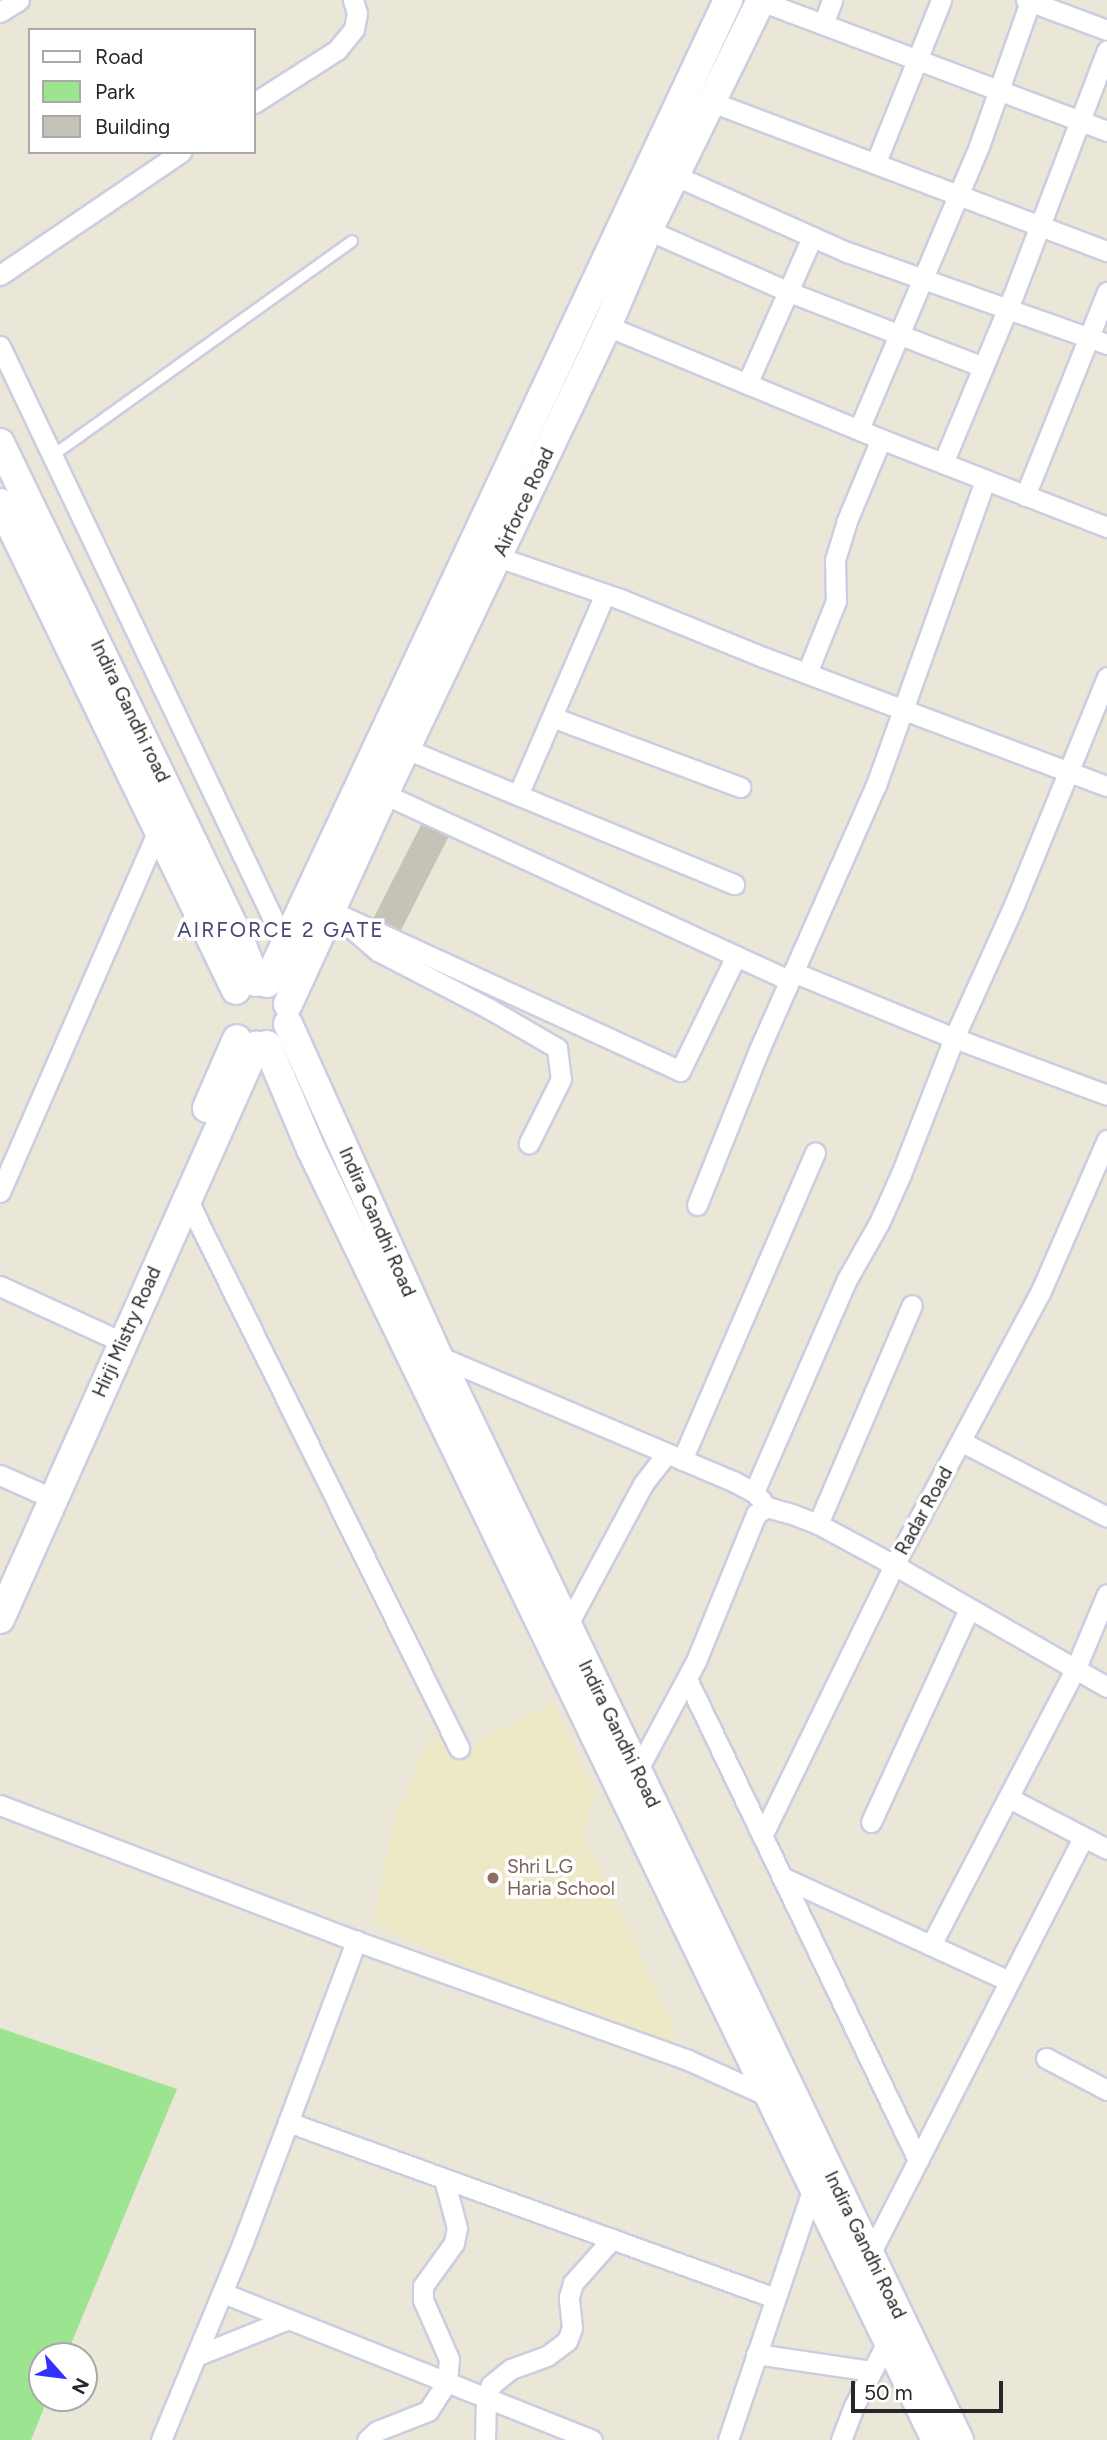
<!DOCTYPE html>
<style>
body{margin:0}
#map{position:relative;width:1107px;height:2440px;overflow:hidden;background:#eae6d8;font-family:Figtree,sans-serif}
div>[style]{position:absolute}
.education>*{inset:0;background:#ede8c6}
.green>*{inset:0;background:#9de491}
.building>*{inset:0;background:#c5c2b8;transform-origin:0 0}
.roads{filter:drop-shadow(2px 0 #cdcde1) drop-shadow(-2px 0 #cdcde1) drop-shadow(0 2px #cdcde1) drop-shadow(0 -2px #cdcde1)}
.service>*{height:10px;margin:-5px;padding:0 5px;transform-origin:5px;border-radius:5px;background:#fff}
.minor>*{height:19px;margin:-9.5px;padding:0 9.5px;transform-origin:9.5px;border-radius:9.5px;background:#fff}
.secondary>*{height:28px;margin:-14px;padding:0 14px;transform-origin:14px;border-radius:14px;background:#fff}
.dots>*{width:19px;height:19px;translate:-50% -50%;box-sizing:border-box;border:4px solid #fff;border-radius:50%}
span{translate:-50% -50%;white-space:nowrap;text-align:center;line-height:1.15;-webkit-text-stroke:7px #fff;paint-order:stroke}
.street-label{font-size:19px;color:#272727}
.education-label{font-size:19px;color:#785e54}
.left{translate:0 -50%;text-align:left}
.neighbourhood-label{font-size:21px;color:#484778;letter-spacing:2px}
.legend{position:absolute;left:28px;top:28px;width:228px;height:126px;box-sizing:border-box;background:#fff;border:2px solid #a9a9a9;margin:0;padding:9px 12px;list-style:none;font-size:21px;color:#272727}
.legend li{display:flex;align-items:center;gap:14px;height:35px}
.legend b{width:35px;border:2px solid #a9a9a9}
.north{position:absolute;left:28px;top:2342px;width:70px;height:70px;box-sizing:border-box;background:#fff;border:2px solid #a9a9a9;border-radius:50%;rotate:118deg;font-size:19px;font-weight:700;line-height:28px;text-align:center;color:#272727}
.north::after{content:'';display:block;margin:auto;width:24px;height:32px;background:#3230ff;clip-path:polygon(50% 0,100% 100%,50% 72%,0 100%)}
.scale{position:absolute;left:851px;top:2381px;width:152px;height:32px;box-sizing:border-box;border:4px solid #272727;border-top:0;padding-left:9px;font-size:21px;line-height:24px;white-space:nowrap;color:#272727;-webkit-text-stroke:5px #fff;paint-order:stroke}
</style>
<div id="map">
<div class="education">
<i style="clip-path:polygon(553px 1703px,596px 1796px,583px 1833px,676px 2031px,661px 2057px,373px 1923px,395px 1818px,430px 1737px,466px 1748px)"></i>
</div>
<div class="green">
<i style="clip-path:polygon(0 2028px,177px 2089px,66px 2356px,42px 2356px,42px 2398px,48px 2398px,31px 2440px,0 2440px)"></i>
</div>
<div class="building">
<i style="left:424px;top:819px;width:30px;height:111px;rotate:27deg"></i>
</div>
<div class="roads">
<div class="service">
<i style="left:52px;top:456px;width:369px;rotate:-35.6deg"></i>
</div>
<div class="minor">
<i style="left:1026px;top:0;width:86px;rotate:20.3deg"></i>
<i style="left:761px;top:1px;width:370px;rotate:20.6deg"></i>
<i style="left:0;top:12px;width:22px;rotate:-32deg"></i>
<i style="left:823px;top:24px;width:26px;rotate:-69deg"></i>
<i style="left:712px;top:102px;width:422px;rotate:20.7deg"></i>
<i style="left:254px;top:103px;width:98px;rotate:-32.6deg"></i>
<i style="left:337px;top:50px;width:27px;rotate:-51deg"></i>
<i style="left:354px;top:29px;width:16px;rotate:-79deg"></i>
<i style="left:357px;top:13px;width:14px;rotate:-107deg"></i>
<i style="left:876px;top:162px;width:175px;rotate:-68.1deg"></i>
<i style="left:676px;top:176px;width:187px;rotate:24deg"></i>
<i style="left:847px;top:252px;width:276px;rotate:19.5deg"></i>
<i style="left:648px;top:230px;width:154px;rotate:23.7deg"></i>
<i style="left:789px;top:292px;width:208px;rotate:21.1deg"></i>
<i style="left:0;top:275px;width:219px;rotate:-34.2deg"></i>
<i style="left:607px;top:326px;width:296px;rotate:22.4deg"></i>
<i style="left:881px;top:439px;width:243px;rotate:21.3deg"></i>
<i style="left:0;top:346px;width:662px;rotate:64.52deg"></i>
<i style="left:747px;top:384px;width:161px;rotate:-66.1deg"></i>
<i style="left:859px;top:429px;width:307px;rotate:-67deg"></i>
<i style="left:979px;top:146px;width:153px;rotate:-70.5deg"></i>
<i style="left:943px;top:463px;width:181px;rotate:-67.3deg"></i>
<i style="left:1013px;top:296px;width:263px;rotate:-69.1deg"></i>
<i style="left:1025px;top:496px;width:220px;rotate:-68.1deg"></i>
<i style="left:498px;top:557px;width:129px;rotate:19deg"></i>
<i style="left:620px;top:599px;width:154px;rotate:22.1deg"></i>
<i style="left:763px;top:657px;width:367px;rotate:20.6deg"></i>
<i style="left:807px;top:673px;width:78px;rotate:-68.1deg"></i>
<i style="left:836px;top:601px;width:41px;rotate:-91.4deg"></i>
<i style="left:835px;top:560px;width:39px;rotate:-73deg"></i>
<i style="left:846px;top:523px;width:91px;rotate:-67.4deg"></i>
<i style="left:552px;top:717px;width:201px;rotate:20.4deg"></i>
<i style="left:406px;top:749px;width:355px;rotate:22.4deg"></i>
<i style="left:384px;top:794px;width:446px;rotate:24.7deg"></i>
<i style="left:518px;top:795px;width:219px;rotate:-66.6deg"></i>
<i style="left:331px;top:911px;width:384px;rotate:24.6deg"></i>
<i style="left:680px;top:1071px;width:128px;rotate:-64deg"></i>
<i style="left:348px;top:925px;width:40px;rotate:41deg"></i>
<i style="left:378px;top:951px;width:124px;rotate:27.4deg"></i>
<i style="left:488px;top:1008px;width:80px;rotate:30.1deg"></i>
<i style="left:557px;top:1048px;width:31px;rotate:83deg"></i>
<i style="left:561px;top:1079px;width:72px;rotate:116.6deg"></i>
<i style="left:793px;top:972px;width:174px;rotate:22.3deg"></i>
<i style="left:954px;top:1038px;width:163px;rotate:20.4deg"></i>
<i style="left:0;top:1192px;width:395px;rotate:-66.4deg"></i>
<i style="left:187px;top:1199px;width:613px;rotate:63.64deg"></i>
<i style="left:697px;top:1205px;width:167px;rotate:-68.2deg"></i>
<i style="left:759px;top:1050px;width:290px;rotate:-66.2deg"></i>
<i style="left:876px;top:785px;width:324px;rotate:-70.3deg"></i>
<i style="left:0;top:1286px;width:134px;rotate:24.7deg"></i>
<i style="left:438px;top:1356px;width:320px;rotate:23deg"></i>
<i style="left:733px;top:1481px;width:24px;rotate:28deg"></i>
<i style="left:754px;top:1492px;width:12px;rotate:48deg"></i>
<i style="left:962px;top:1442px;width:163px;rotate:27.3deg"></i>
<i style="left:682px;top:1460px;width:335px;rotate:-66.6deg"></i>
<i style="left:0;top:1475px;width:42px;rotate:24.1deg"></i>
<i style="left:754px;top:1492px;width:230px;rotate:-66.4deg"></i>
<i style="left:846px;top:1281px;width:67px;rotate:-60.4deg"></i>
<i style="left:879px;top:1223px;width:54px;rotate:-65.8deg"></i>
<i style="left:901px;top:1174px;width:146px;rotate:-68.7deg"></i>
<i style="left:954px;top:1038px;width:146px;rotate:-65.7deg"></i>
<i style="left:1014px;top:905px;width:246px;rotate:-67.8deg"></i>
<i style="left:818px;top:1524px;width:238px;rotate:-66.8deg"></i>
<i style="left:567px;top:1626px;width:161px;rotate:-61.8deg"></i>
<i style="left:643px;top:1484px;width:39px;rotate:-52deg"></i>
<i style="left:687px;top:1679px;width:534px;rotate:64.35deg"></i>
<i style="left:637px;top:1771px;width:125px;rotate:-61.8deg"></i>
<i style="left:696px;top:1661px;width:159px;rotate:-67.8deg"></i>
<i style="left:756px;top:1514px;width:13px;rotate:-32deg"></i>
<i style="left:767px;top:1507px;width:26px;rotate:16deg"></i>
<i style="left:792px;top:1514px;width:28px;rotate:21deg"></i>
<i style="left:818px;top:1524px;width:86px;rotate:28.3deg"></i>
<i style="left:894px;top:1565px;width:309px;rotate:-61.8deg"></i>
<i style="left:1040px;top:1293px;width:167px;rotate:-66.4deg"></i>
<i style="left:1009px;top:1798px;width:110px;rotate:27.5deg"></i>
<i style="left:0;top:1805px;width:381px;rotate:20.9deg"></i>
<i style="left:356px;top:1941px;width:353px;rotate:19.7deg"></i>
<i style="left:688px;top:2060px;width:90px;rotate:24.3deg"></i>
<i style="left:871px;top:1822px;width:234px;rotate:-65.3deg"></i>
<i style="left:762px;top:1836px;width:301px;rotate:-64deg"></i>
<i style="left:894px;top:1565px;width:245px;rotate:29.8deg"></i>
<i style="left:782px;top:1877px;width:250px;rotate:24.6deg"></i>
<i style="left:931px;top:1945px;width:310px;rotate:-62.4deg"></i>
<i style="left:1075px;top:1670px;width:82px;rotate:-67.2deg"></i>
<i style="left:1046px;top:2058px;width:69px;rotate:27.7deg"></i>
<i style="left:288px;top:2122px;width:518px;rotate:19.87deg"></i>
<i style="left:869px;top:2256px;width:470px;rotate:-62.9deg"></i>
<i style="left:223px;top:2293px;width:397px;rotate:21.7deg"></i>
<i style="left:756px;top:2354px;width:116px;rotate:8.4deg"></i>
<i style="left:196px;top:2356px;width:99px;rotate:-21.9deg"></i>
<i style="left:161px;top:2440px;width:214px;rotate:-67.5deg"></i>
<i style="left:243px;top:2242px;width:322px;rotate:-69.4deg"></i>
<i style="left:367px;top:2440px;width:13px;rotate:-42deg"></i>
<i style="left:377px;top:2431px;width:55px;rotate:-21.4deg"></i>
<i style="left:428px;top:2411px;width:35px;rotate:-57deg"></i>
<i style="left:447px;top:2382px;width:23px;rotate:-85deg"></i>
<i style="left:449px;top:2359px;width:64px;rotate:-113.8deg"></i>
<i style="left:423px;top:2300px;width:14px;rotate:-90deg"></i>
<i style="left:423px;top:2286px;width:53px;rotate:-54.2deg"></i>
<i style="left:454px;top:2243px;width:15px;rotate:-79deg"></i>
<i style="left:457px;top:2228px;width:51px;rotate:-104.9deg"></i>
<i style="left:485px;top:2440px;width:42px;rotate:-88.6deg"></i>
<i style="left:486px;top:2398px;width:14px;rotate:-69deg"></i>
<i style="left:491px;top:2385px;width:26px;rotate:-39deg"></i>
<i style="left:511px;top:2369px;width:38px;rotate:-20deg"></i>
<i style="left:547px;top:2356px;width:25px;rotate:-37deg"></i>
<i style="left:567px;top:2341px;width:14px;rotate:-69deg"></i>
<i style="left:572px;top:2328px;width:31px;rotate:-96deg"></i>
<i style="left:569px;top:2297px;width:15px;rotate:-74deg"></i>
<i style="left:573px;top:2283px;width:59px;rotate:-48.4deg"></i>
<i style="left:728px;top:2440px;width:267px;rotate:-71.4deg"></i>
<i style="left:841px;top:2440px;width:36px;rotate:-69deg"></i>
<i style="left:854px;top:2406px;width:74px;rotate:-62.7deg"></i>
</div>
<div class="secondary">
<i style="left:0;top:443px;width:552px;rotate:64.22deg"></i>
<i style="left:240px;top:940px;width:45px;rotate:69.1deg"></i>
<i style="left:0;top:503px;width:541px;rotate:64.15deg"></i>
<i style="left:267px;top:983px;width:1086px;rotate:-64.87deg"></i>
<i style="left:288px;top:1004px;width:231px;rotate:-65.4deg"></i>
<i style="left:384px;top:794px;width:518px;rotate:-64.52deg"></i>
<i style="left:607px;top:326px;width:104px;rotate:-66.9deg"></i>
<i style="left:648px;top:230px;width:256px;rotate:-63.8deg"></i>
<i style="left:288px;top:1024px;width:364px;rotate:65.7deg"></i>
<i style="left:438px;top:1356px;width:1203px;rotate:64.33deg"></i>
<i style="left:267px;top:1045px;width:113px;rotate:67.1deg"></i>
<i style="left:311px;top:1149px;width:1434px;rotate:64.17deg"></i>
<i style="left:207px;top:1108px;width:75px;rotate:-66.5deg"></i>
<i style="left:0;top:1619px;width:628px;rotate:-65.93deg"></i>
</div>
</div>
<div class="dots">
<i style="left:493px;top:1878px;background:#8d6e63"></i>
</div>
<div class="street-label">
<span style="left:524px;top:502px;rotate:-65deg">Airforce Road</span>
<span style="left:130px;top:711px;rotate:64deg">Indira Gandhi road</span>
<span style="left:377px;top:1222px;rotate:66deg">Indira Gandhi Road</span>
<span style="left:127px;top:1332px;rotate:-66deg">Hirji Mistry Road</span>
<span style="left:924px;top:1511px;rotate:-61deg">Radar Road</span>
<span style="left:619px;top:1734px;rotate:64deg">Indira Gandhi Road</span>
<span style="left:865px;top:2245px;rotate:64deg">Indira Gandhi Road</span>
</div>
<div class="education-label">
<span class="left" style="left:507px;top:1878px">Shri L.G<br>Haria School</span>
</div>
<div class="neighbourhood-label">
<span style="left:281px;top:930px">AIRFORCE 2 GATE</span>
</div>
<ul class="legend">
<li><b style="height:9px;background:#fff"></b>Road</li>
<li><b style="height:19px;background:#9de491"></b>Park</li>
<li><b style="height:19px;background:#c5c2b8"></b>Building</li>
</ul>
<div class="north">N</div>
<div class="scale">50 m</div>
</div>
